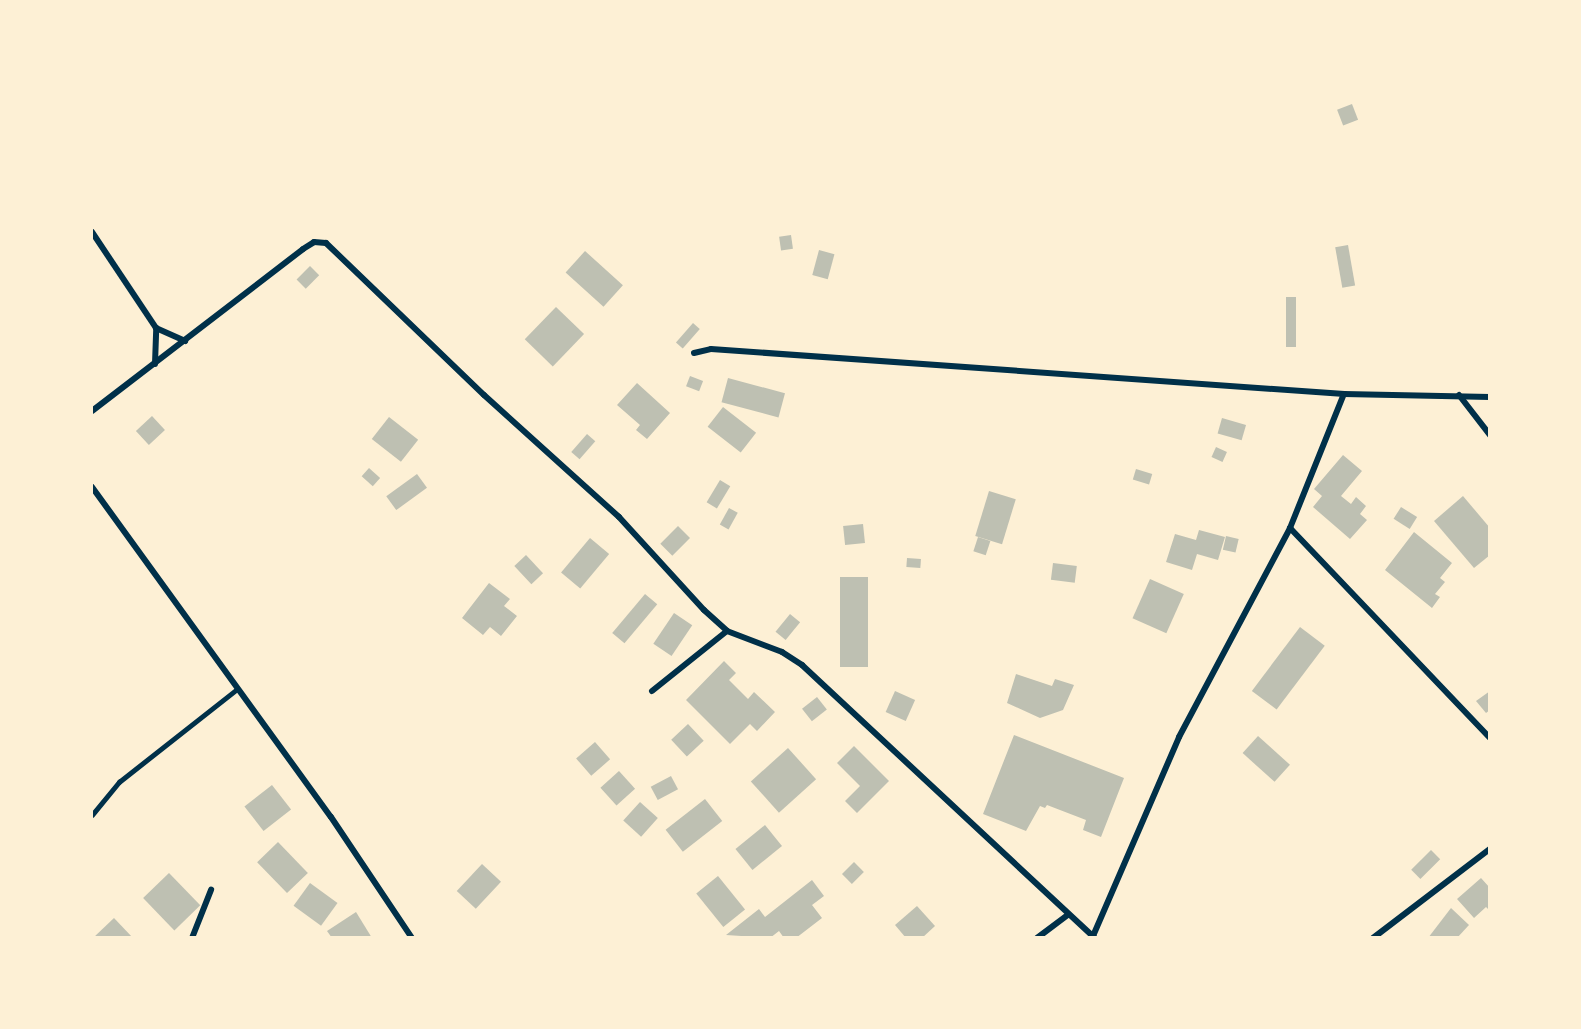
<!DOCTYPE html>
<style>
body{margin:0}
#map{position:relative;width:1581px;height:1029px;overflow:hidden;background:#fdf0d5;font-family:Rubik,sans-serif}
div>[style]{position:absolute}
.building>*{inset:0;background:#bec0b2;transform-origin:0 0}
.service>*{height:4.5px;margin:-2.25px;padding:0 2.25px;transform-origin:2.25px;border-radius:2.25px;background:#003049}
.minor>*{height:6px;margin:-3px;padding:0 3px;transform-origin:3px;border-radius:3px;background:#003049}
span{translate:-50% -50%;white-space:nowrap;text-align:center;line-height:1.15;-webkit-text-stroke:4.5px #fdf0d5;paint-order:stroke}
.frame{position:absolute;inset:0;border:93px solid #fdf0d5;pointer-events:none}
</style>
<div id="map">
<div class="building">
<i style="left:1352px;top:104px;width:17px;height:16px;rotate:69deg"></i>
<i style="left:791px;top:235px;width:14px;height:12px;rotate:82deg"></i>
<i style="left:1348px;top:245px;width:41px;height:13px;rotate:80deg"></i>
<i style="left:819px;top:250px;width:16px;height:26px;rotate:15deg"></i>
<i style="left:585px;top:251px;width:51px;height:29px;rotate:42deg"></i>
<i style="left:310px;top:266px;width:13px;height:19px;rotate:45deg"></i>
<i style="left:1286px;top:297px;width:10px;height:50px"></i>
<i style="left:556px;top:307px;width:39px;height:45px;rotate:44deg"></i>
<i style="left:693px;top:323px;width:9px;height:26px;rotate:41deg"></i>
<i style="left:690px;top:376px;width:14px;height:11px;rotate:21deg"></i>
<i style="left:728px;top:378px;width:59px;height:25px;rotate:15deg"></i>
<i style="clip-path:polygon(637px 383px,670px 413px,647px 439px,636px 430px,640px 425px,617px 405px)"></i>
<i style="left:723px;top:407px;width:42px;height:25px;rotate:38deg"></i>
<i style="left:152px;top:416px;width:19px;height:22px;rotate:47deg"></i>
<i style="left:389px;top:417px;width:37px;height:28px;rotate:38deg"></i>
<i style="left:1222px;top:418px;width:25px;height:16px;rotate:16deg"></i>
<i style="left:587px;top:434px;width:11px;height:24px;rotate:41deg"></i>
<i style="left:1216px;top:447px;width:12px;height:11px;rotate:24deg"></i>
<i style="clip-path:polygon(1343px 455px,1362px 471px,1341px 496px,1351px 504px,1356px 497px,1366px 506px,1360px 514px,1367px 520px,1350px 539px,1313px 507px,1322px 496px,1314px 489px)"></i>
<i style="left:369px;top:468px;width:15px;height:11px;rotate:42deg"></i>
<i style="left:1136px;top:469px;width:17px;height:11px;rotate:17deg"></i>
<i style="left:417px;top:474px;width:17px;height:38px;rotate:54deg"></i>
<i style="left:720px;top:480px;width:12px;height:26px;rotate:31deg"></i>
<i style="left:989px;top:491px;width:28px;height:47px;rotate:17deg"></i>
<i style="clip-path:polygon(1463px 496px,1490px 528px,1490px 555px,1474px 568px,1434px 521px)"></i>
<i style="left:1401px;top:507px;width:19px;height:14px;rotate:32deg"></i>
<i style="left:729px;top:508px;width:10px;height:19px;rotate:29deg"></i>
<i style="left:863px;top:524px;width:19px;height:20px;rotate:84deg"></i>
<i style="left:678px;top:526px;width:17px;height:25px;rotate:45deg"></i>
<i style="clip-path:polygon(1199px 530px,1225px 537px,1218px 560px,1197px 554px,1192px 570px,1166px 562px,1175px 534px,1196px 540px)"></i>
<i style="clip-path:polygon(1414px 532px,1452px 563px,1440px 578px,1445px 582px,1435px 594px,1440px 597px,1432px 608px,1385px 570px)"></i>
<i style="left:1226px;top:536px;width:13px;height:14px;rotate:13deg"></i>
<i style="left:978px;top:537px;width:13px;height:15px;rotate:18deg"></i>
<i style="left:590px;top:538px;width:25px;height:45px;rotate:40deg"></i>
<i style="left:526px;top:555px;width:25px;height:16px;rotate:47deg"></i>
<i style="left:907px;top:558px;width:14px;height:9px;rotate:4deg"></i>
<i style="left:1053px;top:563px;width:24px;height:17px;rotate:7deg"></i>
<i style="left:840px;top:577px;width:28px;height:90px"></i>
<i style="left:1150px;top:579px;width:37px;height:43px;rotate:24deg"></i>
<i style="clip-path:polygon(489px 583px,510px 599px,504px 606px,517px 616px,501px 636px,490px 627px,483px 635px,462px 618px)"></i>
<i style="left:645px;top:594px;width:16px;height:51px;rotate:40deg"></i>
<i style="left:674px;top:613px;width:22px;height:37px;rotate:34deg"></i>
<i style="left:790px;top:614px;width:13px;height:23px;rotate:39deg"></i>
<i style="left:1300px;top:627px;width:31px;height:80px;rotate:37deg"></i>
<i style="clip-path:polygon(724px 661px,736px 673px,729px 680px,748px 699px,754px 692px,775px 712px,757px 731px,750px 724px,730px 744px,686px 700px)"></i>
<i style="clip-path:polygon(1016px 674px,1052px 686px,1055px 679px,1074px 685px,1063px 710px,1040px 718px,1007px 703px)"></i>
<i style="left:895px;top:691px;width:22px;height:23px;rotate:24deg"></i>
<i style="clip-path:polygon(1490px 691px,1490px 710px,1486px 713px,1476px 701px)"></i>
<i style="left:817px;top:697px;width:16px;height:19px;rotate:52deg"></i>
<i style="left:688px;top:724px;width:23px;height:23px;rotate:47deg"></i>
<i style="clip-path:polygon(1014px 735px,1124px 778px,1101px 837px,1083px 830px,1086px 820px,1047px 805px,1045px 808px,1040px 806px,1026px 831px,983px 814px)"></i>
<i style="left:1258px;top:736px;width:43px;height:23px;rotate:42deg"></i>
<i style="left:595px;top:742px;width:23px;height:25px;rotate:49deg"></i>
<i style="clip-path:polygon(854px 746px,889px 781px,857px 813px,845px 801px,860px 786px,837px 763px)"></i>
<i style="left:788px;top:748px;width:42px;height:50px;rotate:48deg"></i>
<i style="left:619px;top:771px;width:24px;height:25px;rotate:48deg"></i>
<i style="left:671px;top:776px;width:15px;height:23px;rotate:62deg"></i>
<i style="left:272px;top:785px;width:31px;height:35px;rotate:52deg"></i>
<i style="left:705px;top:799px;width:28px;height:50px;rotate:52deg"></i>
<i style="left:640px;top:802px;width:24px;height:25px;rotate:42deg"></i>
<i style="left:765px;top:825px;width:27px;height:38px;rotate:51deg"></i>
<i style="left:278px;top:842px;width:43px;height:29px;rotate:46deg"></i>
<i style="left:1431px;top:850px;width:13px;height:28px;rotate:45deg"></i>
<i style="left:854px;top:862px;width:14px;height:17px;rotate:45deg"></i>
<i style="left:482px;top:864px;width:26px;height:37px;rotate:43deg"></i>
<i style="left:169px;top:873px;width:45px;height:36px;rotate:46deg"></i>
<i style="left:718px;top:876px;width:43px;height:28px;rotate:51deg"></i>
<i style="clip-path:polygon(1481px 878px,1490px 888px,1490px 911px,1486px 907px,1474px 918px,1457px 899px)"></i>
<i style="clip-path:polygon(812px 880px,824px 896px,812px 905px,822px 918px,796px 938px,784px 938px,779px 931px,770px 938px,726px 935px,759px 909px,765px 917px)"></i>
<i style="left:310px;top:883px;width:34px;height:28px;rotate:36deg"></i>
<i style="clip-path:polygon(917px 906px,935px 926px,922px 938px,906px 938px,895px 925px)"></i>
<i style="clip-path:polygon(1451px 908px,1469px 925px,1457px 938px,1428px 938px)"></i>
<i style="clip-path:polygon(356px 912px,372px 938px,332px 938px,327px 931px)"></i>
<i style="clip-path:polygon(114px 918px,133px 938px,93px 938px)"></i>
</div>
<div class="service">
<i style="left:92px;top:815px;width:43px;rotate:-50.7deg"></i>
<i style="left:119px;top:782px;width:150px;rotate:-38.2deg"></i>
</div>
<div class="minor">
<i style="left:92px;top:232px;width:115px;rotate:56.3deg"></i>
<i style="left:156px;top:328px;width:32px;rotate:24deg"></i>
<i style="left:694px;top:353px;width:17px;rotate:-13deg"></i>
<i style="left:711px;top:349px;width:635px;rotate:4.07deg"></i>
<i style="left:1344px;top:394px;width:146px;rotate:1.2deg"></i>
<i style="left:155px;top:364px;width:36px;rotate:-88deg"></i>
<i style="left:1459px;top:395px;width:51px;rotate:52.2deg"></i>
<i style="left:92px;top:411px;width:266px;rotate:-37.5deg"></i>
<i style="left:303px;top:249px;width:13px;rotate:-32deg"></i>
<i style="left:314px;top:242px;width:12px;rotate:5deg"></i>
<i style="left:326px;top:243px;width:219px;rotate:43.9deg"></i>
<i style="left:484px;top:395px;width:182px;rotate:42.1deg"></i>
<i style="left:619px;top:517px;width:126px;rotate:47.6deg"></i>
<i style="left:704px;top:610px;width:31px;rotate:42deg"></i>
<i style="left:727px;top:631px;width:59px;rotate:20.9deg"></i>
<i style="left:782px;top:652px;width:24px;rotate:33deg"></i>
<i style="left:802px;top:665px;width:400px;rotate:43deg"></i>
<i style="left:92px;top:487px;width:407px;rotate:54.1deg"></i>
<i style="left:331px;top:817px;width:146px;rotate:56.2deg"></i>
<i style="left:1290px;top:528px;width:290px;rotate:46.4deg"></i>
<i style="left:652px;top:691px;width:96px;rotate:-38.7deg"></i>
<i style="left:1093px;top:936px;width:217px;rotate:-66.6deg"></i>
<i style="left:1179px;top:737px;width:237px;rotate:-62deg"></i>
<i style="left:1290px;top:528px;width:144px;rotate:-68.1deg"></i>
<i style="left:192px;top:938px;width:52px;rotate:-68.4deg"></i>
<i style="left:1037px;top:938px;width:39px;rotate:-37deg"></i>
<i style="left:1373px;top:938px;width:147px;rotate:-37.3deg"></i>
</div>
<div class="frame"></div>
</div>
